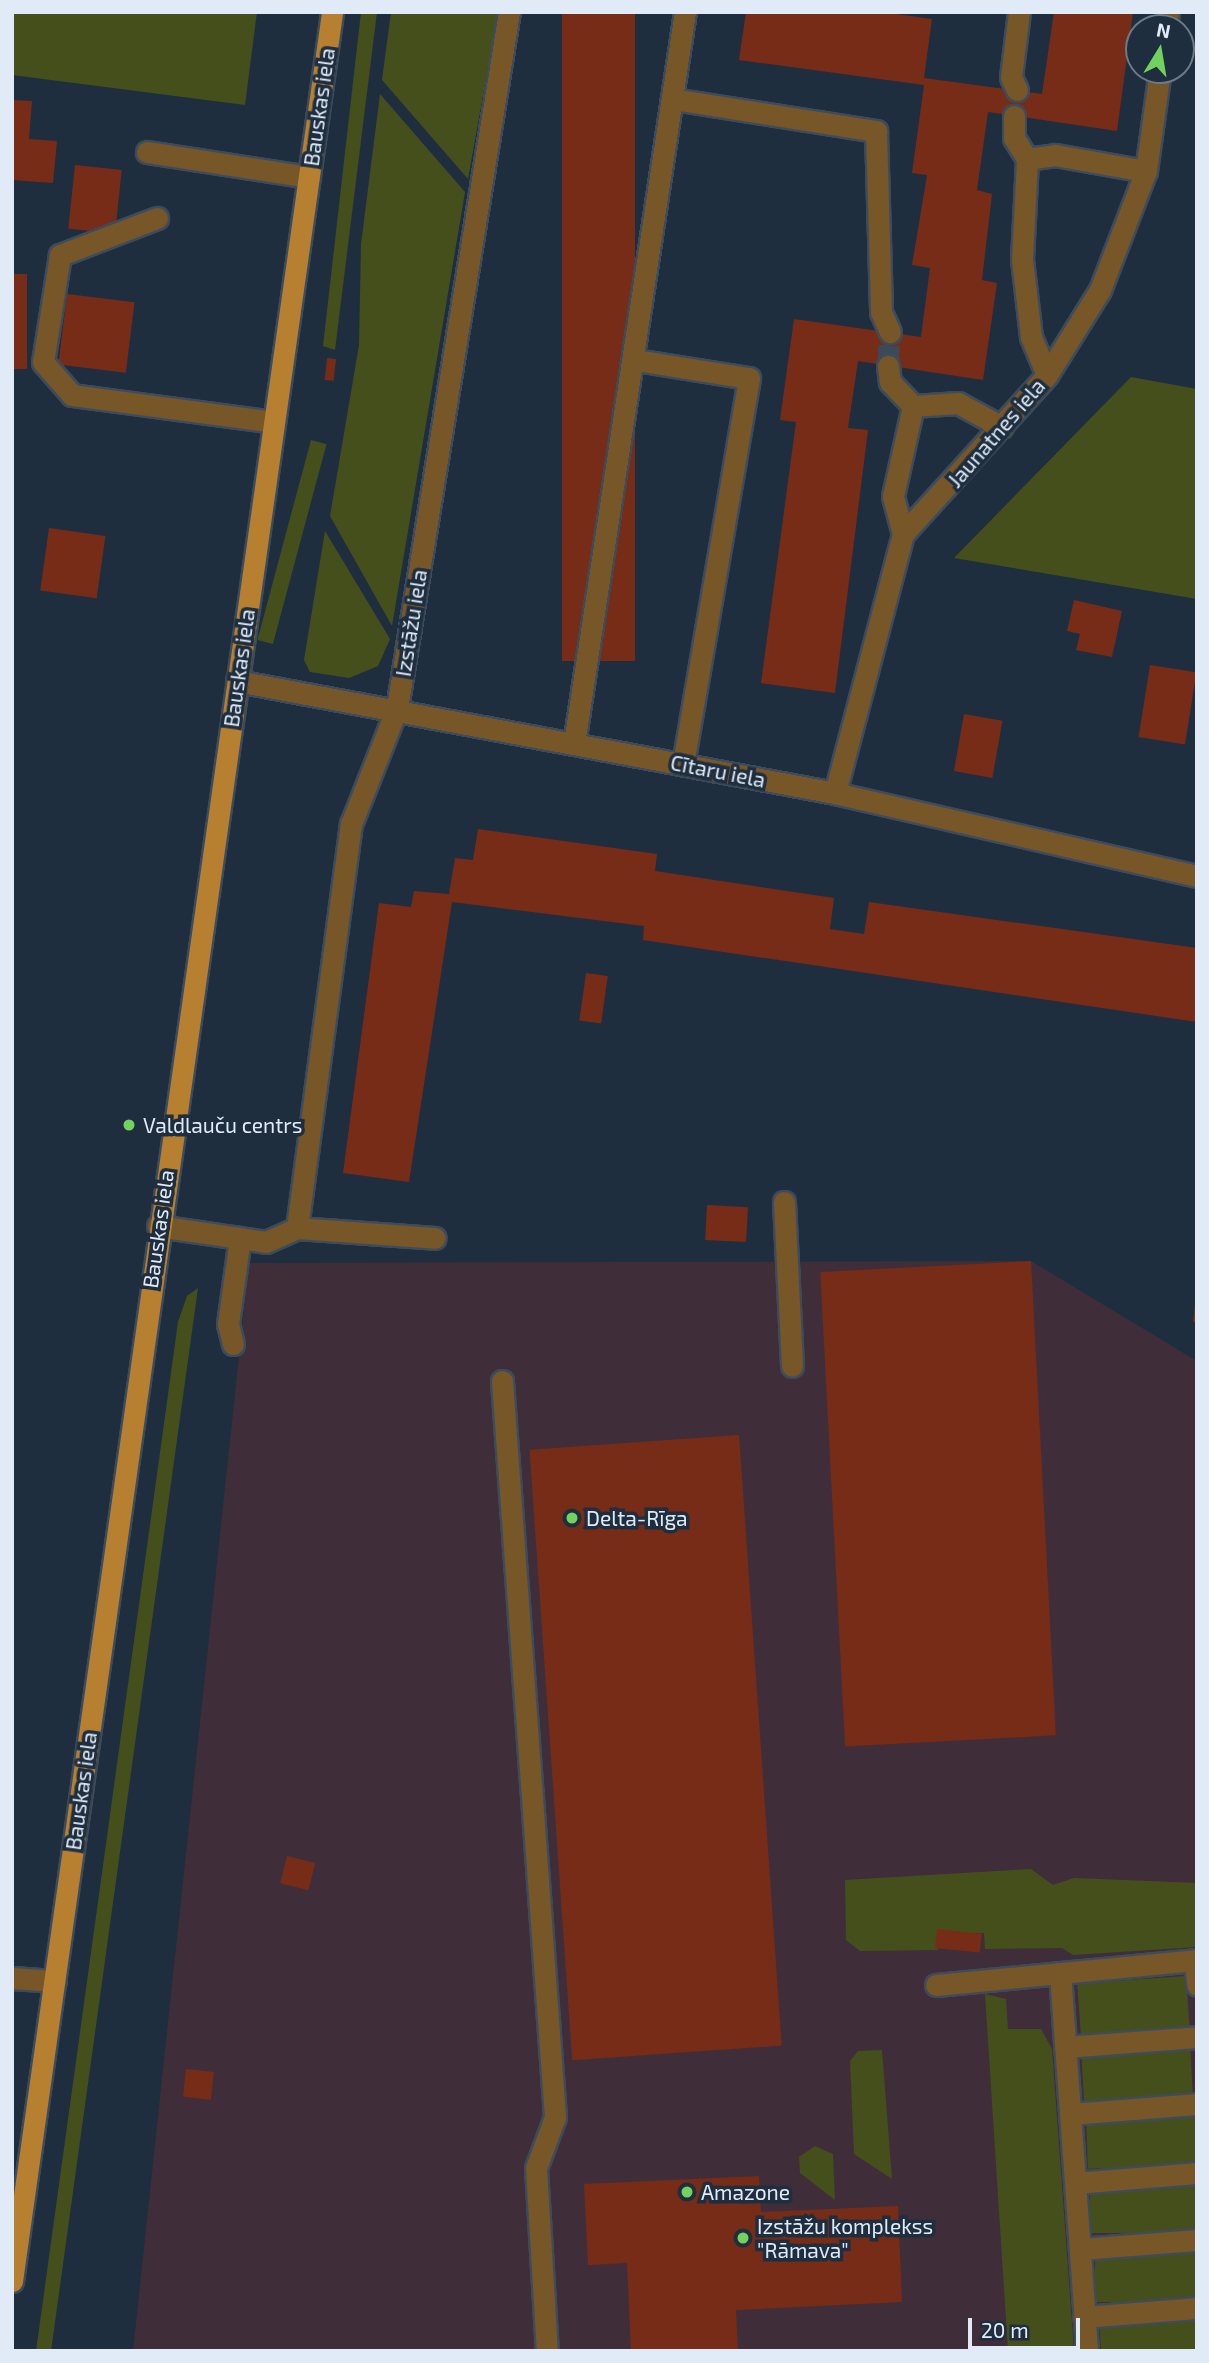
<!DOCTYPE html>
<meta charset="utf-8">
<style>
body{margin:0}
#map{position:relative;width:1209px;height:2363px;overflow:hidden;background:#1e2e3f;font-family:"Exo 2",sans-serif}
div>[style]{position:absolute}
.industrial>*{inset:0;background:#3f2e39}
.green>*{inset:0;background:#454f1c;transform-origin:0 0}
.building>*{inset:0;background:#772c18;transform-origin:0 0}
.minor-tunnel>*{height:21px;margin-top:-10.5px;transform-origin:0;background:repeating-linear-gradient(90deg,#3b4a5b 0 21px,transparent 0 31px)}
.roads{filter:drop-shadow(2px 0 #3d4c5c) drop-shadow(-2px 0 #3d4c5c) drop-shadow(0 2px #3d4c5c) drop-shadow(0 -2px #3d4c5c)}
.minor>*{height:21px;margin:-10.5px;padding:0 10.5px;transform-origin:10.5px;border-radius:10.5px;background:#775628}
.major>*{height:21px;margin:-10.5px;padding:0 10.5px;transform-origin:10.5px;border-radius:10.5px;background:#b78031}
.dots>*{width:19px;height:19px;translate:-50% -50%;box-sizing:border-box;border:4px solid #1e2e3f;border-radius:50%}
span{translate:-50% -50%;white-space:nowrap;text-align:center;line-height:1.15;-webkit-text-stroke:7px #1e2e3f;paint-order:stroke}
.street-label{font-size:21px;color:#e1ebf7}
.poi-label{font-size:21px;color:#e1ebf7}
.left{translate:0 -50%;text-align:left}
.frame{position:absolute;inset:0;border:14px solid #e1ebf7;pointer-events:none}
.north{position:absolute;left:1125px;top:14px;width:70px;height:70px;box-sizing:border-box;background:#1e2e3f;border:2px solid #6c7a89;border-radius:50%;rotate:11deg;font-size:19px;font-weight:700;line-height:28px;text-align:center;color:#e1ebf7}
.north::after{content:'';display:block;margin:auto;width:24px;height:32px;background:#72d25e;clip-path:polygon(50% 0,100% 100%,50% 72%,0 100%)}
.scale{position:absolute;left:968px;top:2318px;width:112px;height:32px;box-sizing:border-box;border:4px solid #e1ebf7;border-top:0;padding-left:9px;font-size:21px;line-height:24px;white-space:nowrap;color:#e1ebf7;-webkit-text-stroke:5px #1e2e3f;paint-order:stroke}
</style>
<div id="map">
<div class="industrial">
<i style="clip-path:polygon(1031px 1261px,1197px 1361px,1197px 2351px,133px 2351px,249px 1263px)"></i>
</div>
<div class="green">
<i style="clip-path:polygon(12px 12px,257px 12px,245px 105px,12px 75px)"></i>
<i style="clip-path:polygon(361px 12px,377px 12px,335px 350px,323px 346px)"></i>
<i style="clip-path:polygon(391px 12px,498px 12px,468px 179px,382px 80px)"></i>
<i style="clip-path:polygon(380px 94px,465px 192px,392px 626px,330px 516px,359px 345px,361px 244px)"></i>
<i style="clip-path:polygon(1131px 377px,1197px 389px,1197px 599px,954px 558px)"></i>
<i style="left:311px;top:440px;width:16px;height:207px;rotate:15deg"></i>
<i style="clip-path:polygon(325px 531px,390px 639px,378px 666px,349px 678px,310px 672px,304px 660px)"></i>
<i style="clip-path:polygon(198px 1288px,51px 2351px,36px 2351px,178px 1322px,187px 1296px)"></i>
<i style="clip-path:polygon(1031px 1869px,1053px 1885px,1074px 1878px,1197px 1883px,1197px 1947px,1073px 1955px,1062px 1948px,985px 1949px,984px 1933px,937px 1933px,938px 1950px,860px 1951px,846px 1940px,845px 1880px)"></i>
<i style="left:1186px;top:1976px;width:55px;height:109px;rotate:86deg"></i>
<i style="clip-path:polygon(985px 1994px,1006px 1999px,1008px 2029px,1041px 2029px,1052px 2049px,1074px 2351px,1008px 2351px)"></i>
<i style="left:1190px;top:2042px;width:54px;height:109px;rotate:87deg"></i>
<i style="clip-path:polygon(882px 2050px,892px 2179px,854px 2154px,850px 2061px,858px 2051px)"></i>
<i style="left:1195px;top:2111px;width:54px;height:109px;rotate:88deg"></i>
<i style="clip-path:polygon(815px 2146px,833px 2154px,835px 2200px,800px 2173px,799px 2157px)"></i>
<i style="left:1197px;top:2178px;width:55px;height:107px;rotate:90deg"></i>
<i style="left:1197px;top:2246px;width:56px;height:102px;rotate:90deg"></i>
<i style="clip-path:polygon(1197px 2315px,1197px 2351px,1101px 2351px,1099px 2321px)"></i>
</div>
<div class="building">
<i style="left:562px;top:12px;width:73px;height:649px"></i>
<i style="clip-path:polygon(746px 12px,882px 12px,932px 19px,924px 78px,1042px 94px,1054px 12px,1133px 12px,1117px 131px,988px 112px,977px 190px,992px 194px,982px 280px,997px 283px,983px 380px,858px 361px,848px 428px,868px 430px,835px 693px,761px 683px,796px 422px,780px 420px,794px 319px,921px 337px,930px 268px,912px 265px,927px 175px,912px 173px,924px 85px,739px 60px)"></i>
<i style="clip-path:polygon(12px 100px,32px 101px,29px 139px,57px 141px,53px 183px,12px 180px)"></i>
<i style="left:75px;top:165px;width:47px;height:64px;rotate:6deg"></i>
<i style="left:27px;top:274px;width:95px;height:15px;rotate:90deg"></i>
<i style="left:67px;top:294px;width:68px;height:71px;rotate:7deg"></i>
<i style="left:327px;top:358px;width:9px;height:22px;rotate:6deg"></i>
<i style="left:49px;top:528px;width:57px;height:63px;rotate:8deg"></i>
<i style="clip-path:polygon(1074px 600px,1122px 611px,1112px 657px,1076px 650px,1080px 634px,1067px 631px)"></i>
<i style="left:1150px;top:665px;width:47px;height:73px;rotate:9deg"></i>
<i style="left:964px;top:714px;width:39px;height:58px;rotate:10deg"></i>
<i style="clip-path:polygon(478px 829px,657px 854px,655px 871px,834px 898px,830px 929px,864px 934px,869px 902px,1197px 948px,1197px 1022px,643px 940px,644px 926px,452px 902px,409px 1182px,343px 1173px,379px 903px,411px 907px,414px 891px,449px 894px,455px 858px,473px 860px)"></i>
<i style="left:586px;top:973px;width:22px;height:48px;rotate:8deg"></i>
<i style="left:707px;top:1205px;width:41px;height:35px;rotate:3deg"></i>
<i style="left:1031px;top:1261px;width:475px;height:211px;rotate:87deg"></i>
<i style="clip-path:polygon(1195px 1304px,1197px 1304px,1197px 1322px,1193px 1322px)"></i>
<i style="left:739px;top:1435px;width:612px;height:210px;rotate:86deg"></i>
<i style="left:287px;top:1856px;width:29px;height:28px;rotate:14deg"></i>
<i style="left:937px;top:1929px;width:45px;height:19px;rotate:6deg"></i>
<i style="left:186px;top:2069px;width:28px;height:28px;rotate:6deg"></i>
<i style="clip-path:polygon(759px 2176px,761px 2212px,898px 2206px,902px 2302px,736px 2310px,738px 2351px,631px 2351px,627px 2263px,588px 2265px,584px 2184px)"></i>
</div>
<div class="minor-tunnel">
<i style="left:888px;top:366px;width:34px;rotate:-87deg"></i>
</div>
<div class="roads">
<div class="minor">
<i style="left:1166px;top:28px;width:16px;rotate:-83deg"></i>
<i style="left:1017px;top:90px;width:14px;rotate:-115deg"></i>
<i style="left:1011px;top:77px;width:65px;rotate:-83deg"></i>
<i style="left:673px;top:99px;width:206px;rotate:9deg"></i>
<i style="left:876px;top:131px;width:181px;rotate:88.4deg"></i>
<i style="left:881px;top:312px;width:22px;rotate:66deg"></i>
<i style="left:1014px;top:116px;width:22px;rotate:90deg"></i>
<i style="left:1014px;top:138px;width:25px;rotate:58deg"></i>
<i style="left:147px;top:152px;width:164px;rotate:8.8deg"></i>
<i style="left:157px;top:218px;width:104px;rotate:159.1deg"></i>
<i style="left:60px;top:255px;width:108px;rotate:99deg"></i>
<i style="left:43px;top:362px;width:44px;rotate:48.7deg"></i>
<i style="left:72px;top:395px;width:204px;rotate:7.6deg"></i>
<i style="left:636px;top:360px;width:114px;rotate:9.1deg"></i>
<i style="left:749px;top:378px;width:392px;rotate:99.7deg"></i>
<i style="left:888px;top:366px;width:16px;rotate:83deg"></i>
<i style="left:890px;top:382px;width:33px;rotate:46deg"></i>
<i style="left:1047px;top:375px;width:41px;rotate:-112.8deg"></i>
<i style="left:1031px;top:337px;width:79px;rotate:-96.6deg"></i>
<i style="left:1022px;top:259px;width:100px;rotate:-87.1deg"></i>
<i style="left:1027px;top:159px;width:28px;rotate:-8deg"></i>
<i style="left:1055px;top:155px;width:92px;rotate:10deg"></i>
<i style="left:903px;top:534px;width:39px;rotate:-105deg"></i>
<i style="left:893px;top:496px;width:92px;rotate:-77.5deg"></i>
<i style="left:913px;top:406px;width:45px;rotate:-3.8deg"></i>
<i style="left:958px;top:403px;width:50px;rotate:28.6deg"></i>
<i style="left:237px;top:681px;width:608px;rotate:10.61deg"></i>
<i style="left:835px;top:793px;width:371px;rotate:12.9deg"></i>
<i style="left:574px;top:744px;width:740px;rotate:-81.38deg"></i>
<i style="left:835px;top:793px;width:268px;rotate:-75.3deg"></i>
<i style="left:903px;top:534px;width:215px;rotate:-47.8deg"></i>
<i style="left:1047px;top:375px;width:100px;rotate:-58.1deg"></i>
<i style="left:1100px;top:290px;width:128px;rotate:-68.9deg"></i>
<i style="left:1146px;top:171px;width:102px;rotate:-82.1deg"></i>
<i style="left:784px;top:1202px;width:164px;rotate:87.2deg"></i>
<i style="left:158px;top:1226px;width:109px;rotate:8.4deg"></i>
<i style="left:266px;top:1242px;width:34px;rotate:-24deg"></i>
<i style="left:297px;top:1228px;width:138px;rotate:4.1deg"></i>
<i style="left:297px;top:1228px;width:408px;rotate:-82.4deg"></i>
<i style="left:351px;top:824px;width:125px;rotate:-68.4deg"></i>
<i style="left:397px;top:708px;width:705px;rotate:-80.86deg"></i>
<i style="left:233px;top:1344px;width:21px;rotate:-104deg"></i>
<i style="left:228px;top:1324px;width:87px;rotate:-82.1deg"></i>
<i style="left:502px;top:1381px;width:738px;rotate:85.88deg"></i>
<i style="left:555px;top:2117px;width:54px;rotate:110.4deg"></i>
<i style="left:536px;top:2168px;width:183px;rotate:86.6deg"></i>
<i style="left:1060px;top:1973px;width:379px;rotate:85.9deg"></i>
<i style="left:12px;top:1978px;width:43px;rotate:4deg"></i>
<i style="left:936px;top:1985px;width:260px;rotate:-5.5deg"></i>
<i style="left:1195px;top:1960px;width:25px;rotate:85deg"></i>
<i style="left:1065px;top:2047px;width:132px;rotate:-4.3deg"></i>
<i style="left:1070px;top:2114px;width:127px;rotate:-4.5deg"></i>
<i style="left:1075px;top:2183px;width:122px;rotate:-4.7deg"></i>
<i style="left:1080px;top:2249px;width:117px;rotate:-4.4deg"></i>
<i style="left:1084px;top:2317px;width:113px;rotate:-4.6deg"></i>
</div>
<div class="major">
<i style="left:12px;top:2281px;width:2291px;rotate:-81.97deg"></i>
</div>
</div>
<div class="dots">
<i style="left:129px;top:1125px;background:#72d25e"></i>
<i style="left:572px;top:1518px;background:#72d25e"></i>
<i style="left:687px;top:2192px;background:#72d25e"></i>
<i style="left:743px;top:2238px;background:#72d25e"></i>
</div>
<div class="street-label">
<span style="left:319px;top:107px;rotate:-82deg">Bauskas iela</span>
<span style="left:996px;top:433px;rotate:-49deg">Jaunatnes iela</span>
<span style="left:411px;top:623px;rotate:-81deg">Izstāžu iela</span>
<span style="left:239px;top:668px;rotate:-82deg">Bauskas iela</span>
<span style="left:718px;top:771px;rotate:11deg">Cītaru iela</span>
<span style="left:158px;top:1229px;rotate:-82deg">Bauskas iela</span>
<span style="left:81px;top:1791px;rotate:-82deg">Bauskas iela</span>
</div>
<div class="poi-label">
<span class="left" style="left:143px;top:1125px">Valdlauču centrs</span>
<span class="left" style="left:586px;top:1518px">Delta-Rīga</span>
<span class="left" style="left:701px;top:2192px">Amazone</span>
<span class="left" style="left:757px;top:2238px">Izstāžu komplekss<br>"Rāmava"</span>
</div>
<div class="frame"></div>
<div class="north">N</div>
<div class="scale">20 m</div>
</div>
